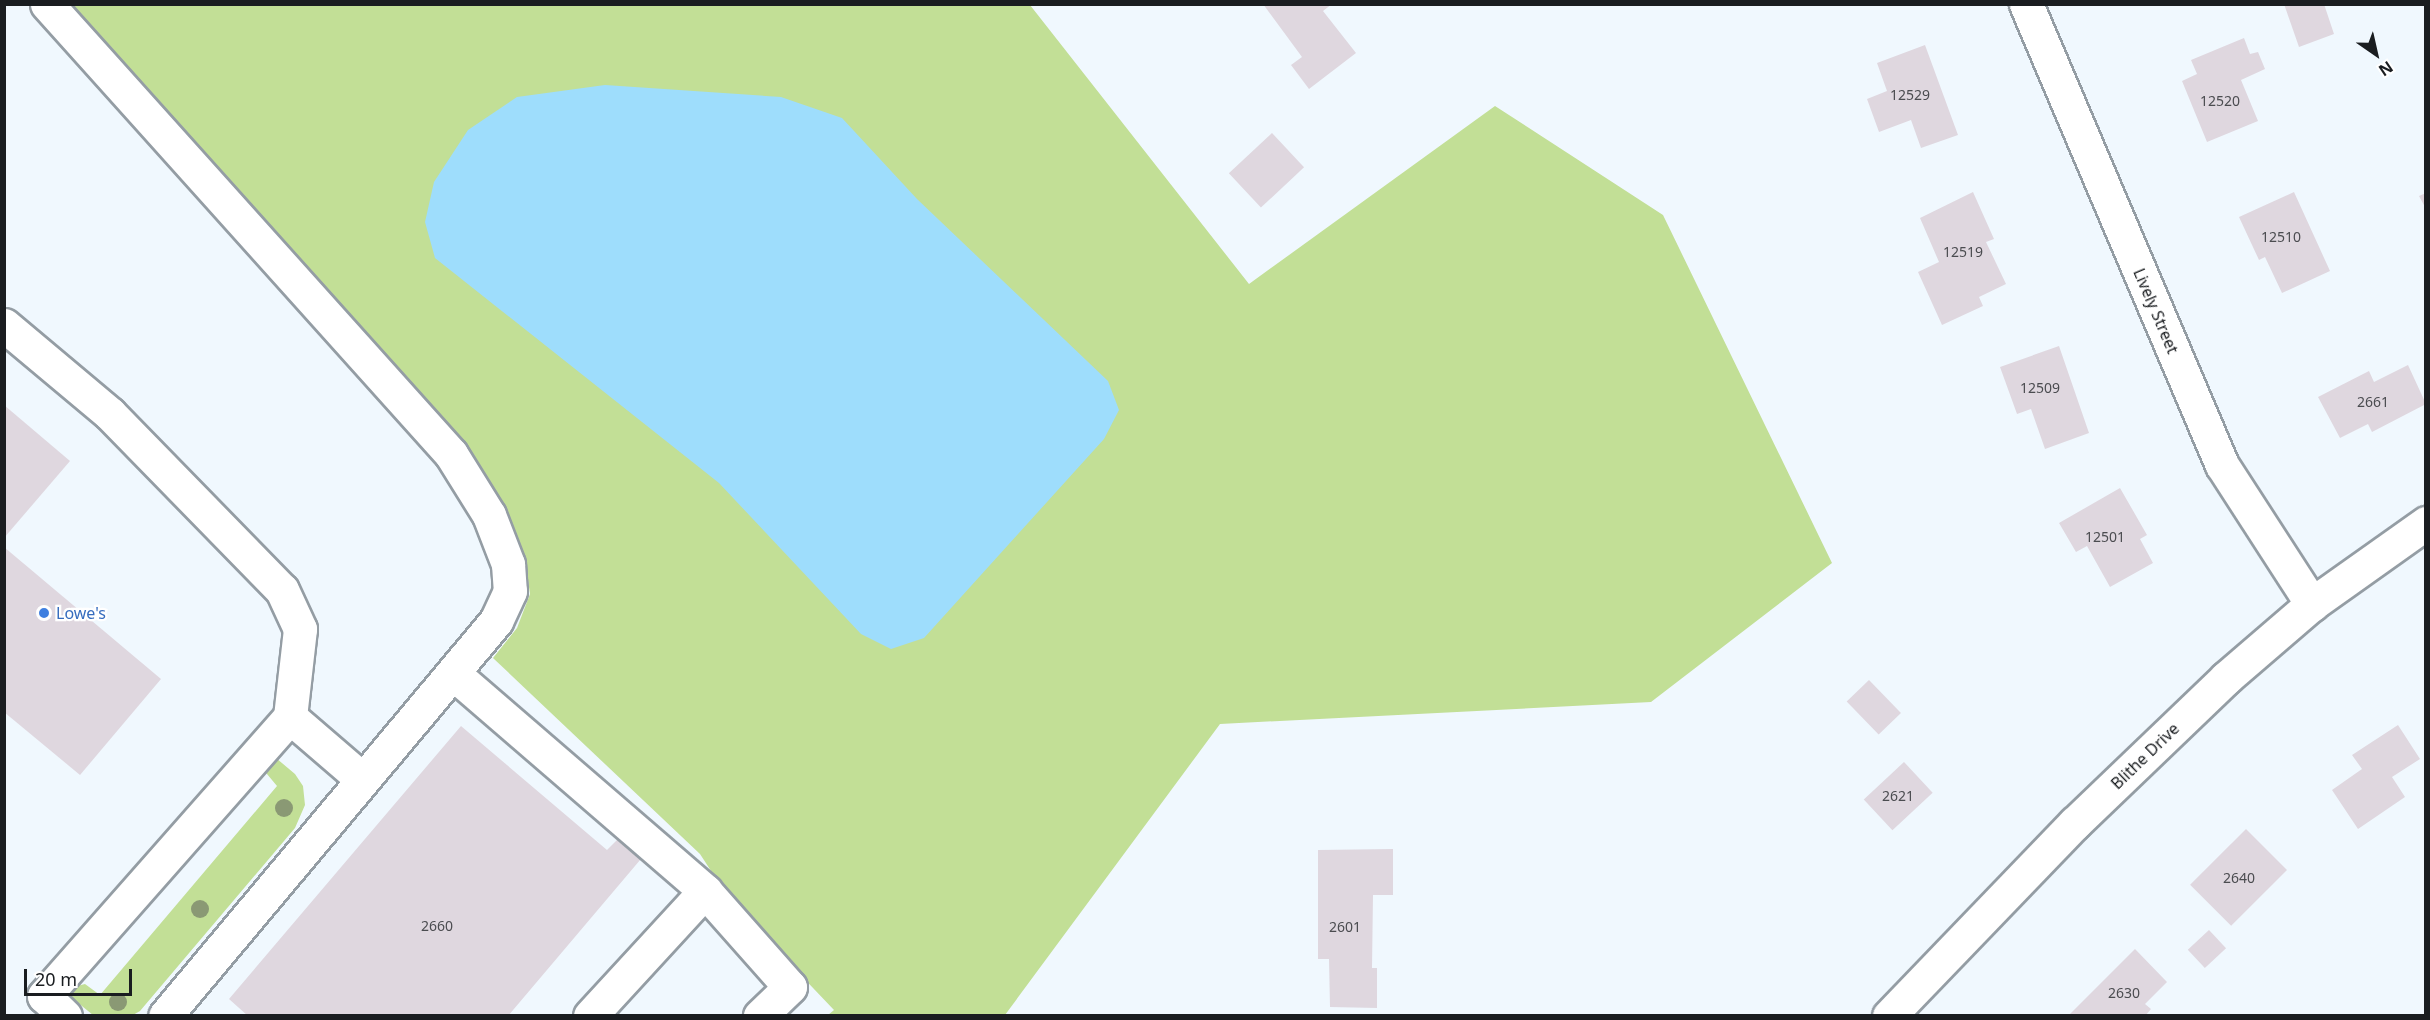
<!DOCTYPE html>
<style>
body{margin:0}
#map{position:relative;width:2430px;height:1020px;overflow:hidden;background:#f0f8fe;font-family:"Noto Sans",sans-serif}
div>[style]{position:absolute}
.green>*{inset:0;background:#c2df96}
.water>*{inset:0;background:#9eddfc}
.building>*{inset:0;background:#dfd7df;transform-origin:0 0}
.roads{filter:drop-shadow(2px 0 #949da4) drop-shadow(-2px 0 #949da4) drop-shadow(0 2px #949da4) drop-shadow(0 -2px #949da4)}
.minor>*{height:33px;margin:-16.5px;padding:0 16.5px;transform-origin:16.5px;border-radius:16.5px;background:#fff}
.trees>*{width:18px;height:18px;margin:-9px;border-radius:50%;background:#8a9974}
.dots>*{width:16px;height:16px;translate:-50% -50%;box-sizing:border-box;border:3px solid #fff;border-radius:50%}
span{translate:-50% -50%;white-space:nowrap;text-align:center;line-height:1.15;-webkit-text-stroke:4.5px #fff;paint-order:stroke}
.number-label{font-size:14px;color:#4b4c50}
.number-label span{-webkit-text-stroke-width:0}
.street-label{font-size:16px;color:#1a1d20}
.shop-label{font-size:16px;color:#366cbe}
.left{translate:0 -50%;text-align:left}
.frame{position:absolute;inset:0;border:6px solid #1a1d20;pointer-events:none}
.north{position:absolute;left:2346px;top:24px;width:60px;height:60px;-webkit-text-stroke:4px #fff;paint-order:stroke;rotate:146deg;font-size:16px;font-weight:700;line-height:24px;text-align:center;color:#1a1d20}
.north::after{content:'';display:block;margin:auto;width:21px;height:27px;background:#1a1d20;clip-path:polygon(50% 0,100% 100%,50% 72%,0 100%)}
.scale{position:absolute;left:24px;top:969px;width:108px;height:27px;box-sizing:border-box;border:3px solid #1a1d20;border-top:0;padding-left:8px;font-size:18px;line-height:21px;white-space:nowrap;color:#1a1d20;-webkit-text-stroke:4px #fff;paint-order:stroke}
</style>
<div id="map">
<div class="green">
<i style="clip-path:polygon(72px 5px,1030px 5px,1249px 284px,1495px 106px,1663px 215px,1832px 563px,1651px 702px,1220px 724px,1005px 1015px,828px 1015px,834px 1010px,732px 903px,700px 854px,493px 658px,517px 628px,530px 594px,526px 566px,505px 509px,470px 450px)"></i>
<i style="clip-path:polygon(268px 758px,276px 758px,295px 774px,303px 786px,305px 805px,295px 828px,140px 1011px,133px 1015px,93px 1015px,72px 998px,73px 987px,85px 984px,100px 995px,277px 786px,262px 768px)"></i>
</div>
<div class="water">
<i style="clip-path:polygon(605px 85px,781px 97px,842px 118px,917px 199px,1108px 381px,1119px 410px,1104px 439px,924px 638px,891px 649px,861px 634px,719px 483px,435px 258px,425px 222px,434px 182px,468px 130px,517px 97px)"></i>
</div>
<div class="building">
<i style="clip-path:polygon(1263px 4px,1332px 4px,1323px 11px,1356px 53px,1309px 89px,1291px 65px,1302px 57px)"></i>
<i style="clip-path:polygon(2284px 4px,2324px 4px,2334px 34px,2299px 47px)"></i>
<i style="clip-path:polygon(2244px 38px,2250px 54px,2258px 52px,2265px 69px,2241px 80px,2258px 121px,2207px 142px,2182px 81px,2197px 74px,2191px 60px)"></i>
<i style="clip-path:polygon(1925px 45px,1958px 135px,1921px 148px,1911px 120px,1879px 132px,1867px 99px,1887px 91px,1877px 63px)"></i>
<i style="left:1272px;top:133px;width:47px;height:59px;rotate:47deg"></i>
<i style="clip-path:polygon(1973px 192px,1994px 239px,1986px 242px,2006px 284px,1979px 297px,1983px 306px,1942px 325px,1918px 272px,1939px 262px,1920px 218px)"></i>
<i style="clip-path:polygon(2294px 192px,2330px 271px,2282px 293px,2265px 257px,2259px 260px,2239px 217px)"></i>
<i style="clip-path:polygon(2426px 193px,2426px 209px,2419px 196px)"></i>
<i style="clip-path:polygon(2059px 346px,2089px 433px,2045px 449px,2031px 409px,2017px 414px,2000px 367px)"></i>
<i style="clip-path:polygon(2408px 365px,2426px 404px,2372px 432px,2368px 424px,2340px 438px,2318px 397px,2369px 371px,2374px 382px)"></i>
<i style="clip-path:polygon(4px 405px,70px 461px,4px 538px)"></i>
<i style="clip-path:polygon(2120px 488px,2147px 535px,2140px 539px,2153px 563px,2110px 587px,2087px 546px,2076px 552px,2059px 523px)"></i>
<i style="clip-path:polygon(4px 547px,161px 679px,80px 775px,4px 712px)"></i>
<i style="left:1869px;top:680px;width:46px;height:31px;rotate:46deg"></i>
<i style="clip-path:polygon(2398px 725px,2420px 759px,2392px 777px,2405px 797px,2358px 829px,2332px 790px,2362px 769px,2352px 755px)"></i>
<i style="clip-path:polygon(461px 726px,607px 850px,623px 834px,646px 853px,508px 1016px,248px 1016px,229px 999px)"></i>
<i style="left:1904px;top:762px;width:42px;height:55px;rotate:47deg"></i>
<i style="left:2246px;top:829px;width:58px;height:79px;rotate:45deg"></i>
<i style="clip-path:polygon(1393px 849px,1393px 895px,1373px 895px,1372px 968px,1377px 968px,1377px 1008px,1330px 1007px,1329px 959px,1318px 959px,1318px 850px)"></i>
<i style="left:2209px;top:930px;width:25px;height:29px;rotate:47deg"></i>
<i style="clip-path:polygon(2135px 949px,2167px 982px,2145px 1004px,2151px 1009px,2145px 1016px,2068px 1016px)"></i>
</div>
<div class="roads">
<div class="minor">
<i style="left:47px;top:4px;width:605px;rotate:48.08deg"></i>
<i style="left:451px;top:454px;width:72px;rotate:58.1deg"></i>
<i style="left:489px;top:515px;width:53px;rotate:68.8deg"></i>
<i style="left:508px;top:564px;width:27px;rotate:86deg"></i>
<i style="left:510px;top:591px;width:33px;rotate:115deg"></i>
<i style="left:496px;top:621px;width:515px;rotate:129.96deg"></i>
<i style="left:2026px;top:4px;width:501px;rotate:66.97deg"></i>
<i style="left:2222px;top:465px;width:166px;rotate:57.1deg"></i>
<i style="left:4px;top:325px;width:138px;rotate:40deg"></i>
<i style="left:110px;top:414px;width:246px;rotate:45.7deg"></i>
<i style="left:282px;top:590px;width:43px;rotate:65.2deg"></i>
<i style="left:300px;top:629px;width:89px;rotate:96.5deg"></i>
<i style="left:290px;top:717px;width:95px;rotate:40.7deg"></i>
<i style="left:454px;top:674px;width:332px;rotate:40.8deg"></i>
<i style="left:705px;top:891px;width:128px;rotate:48.5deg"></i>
<i style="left:790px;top:987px;width:42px;rotate:136deg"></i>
<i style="left:65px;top:1016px;width:29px;rotate:-136deg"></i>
<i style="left:44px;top:996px;width:372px;rotate:-48.6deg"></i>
<i style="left:590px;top:1016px;width:170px;rotate:-47.4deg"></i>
<i style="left:1889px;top:1016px;width:268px;rotate:-46.1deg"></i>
<i style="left:2075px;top:823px;width:209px;rotate:-43.8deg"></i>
<i style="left:2226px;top:678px;width:113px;rotate:-40.7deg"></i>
<i style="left:2312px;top:604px;width:140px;rotate:-35.4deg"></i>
</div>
</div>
<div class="trees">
<i style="left:284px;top:808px"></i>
<i style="left:200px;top:909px"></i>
<i style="left:118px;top:1002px"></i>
</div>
<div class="dots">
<i style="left:44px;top:613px;background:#3f7fe0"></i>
</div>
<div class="number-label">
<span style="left:1910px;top:95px">12529</span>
<span style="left:2220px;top:101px">12520</span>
<span style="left:2281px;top:237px">12510</span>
<span style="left:1963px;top:252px">12519</span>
<span style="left:2040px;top:388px">12509</span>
<span style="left:2373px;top:402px">2661</span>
<span style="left:2105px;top:537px">12501</span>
<span style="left:1898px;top:796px">2621</span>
<span style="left:2239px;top:878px">2640</span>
<span style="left:437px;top:926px">2660</span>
<span style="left:1345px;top:927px">2601</span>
<span style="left:2124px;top:993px">2630</span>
</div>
<div class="street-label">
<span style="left:2156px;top:311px;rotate:67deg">Lively Street</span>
<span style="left:2145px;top:756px;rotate:-44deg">Blithe Drive</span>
</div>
<div class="shop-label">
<span class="left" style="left:56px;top:613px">Lowe's</span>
</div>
<div class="frame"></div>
<div class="north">N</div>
<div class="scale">20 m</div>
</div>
